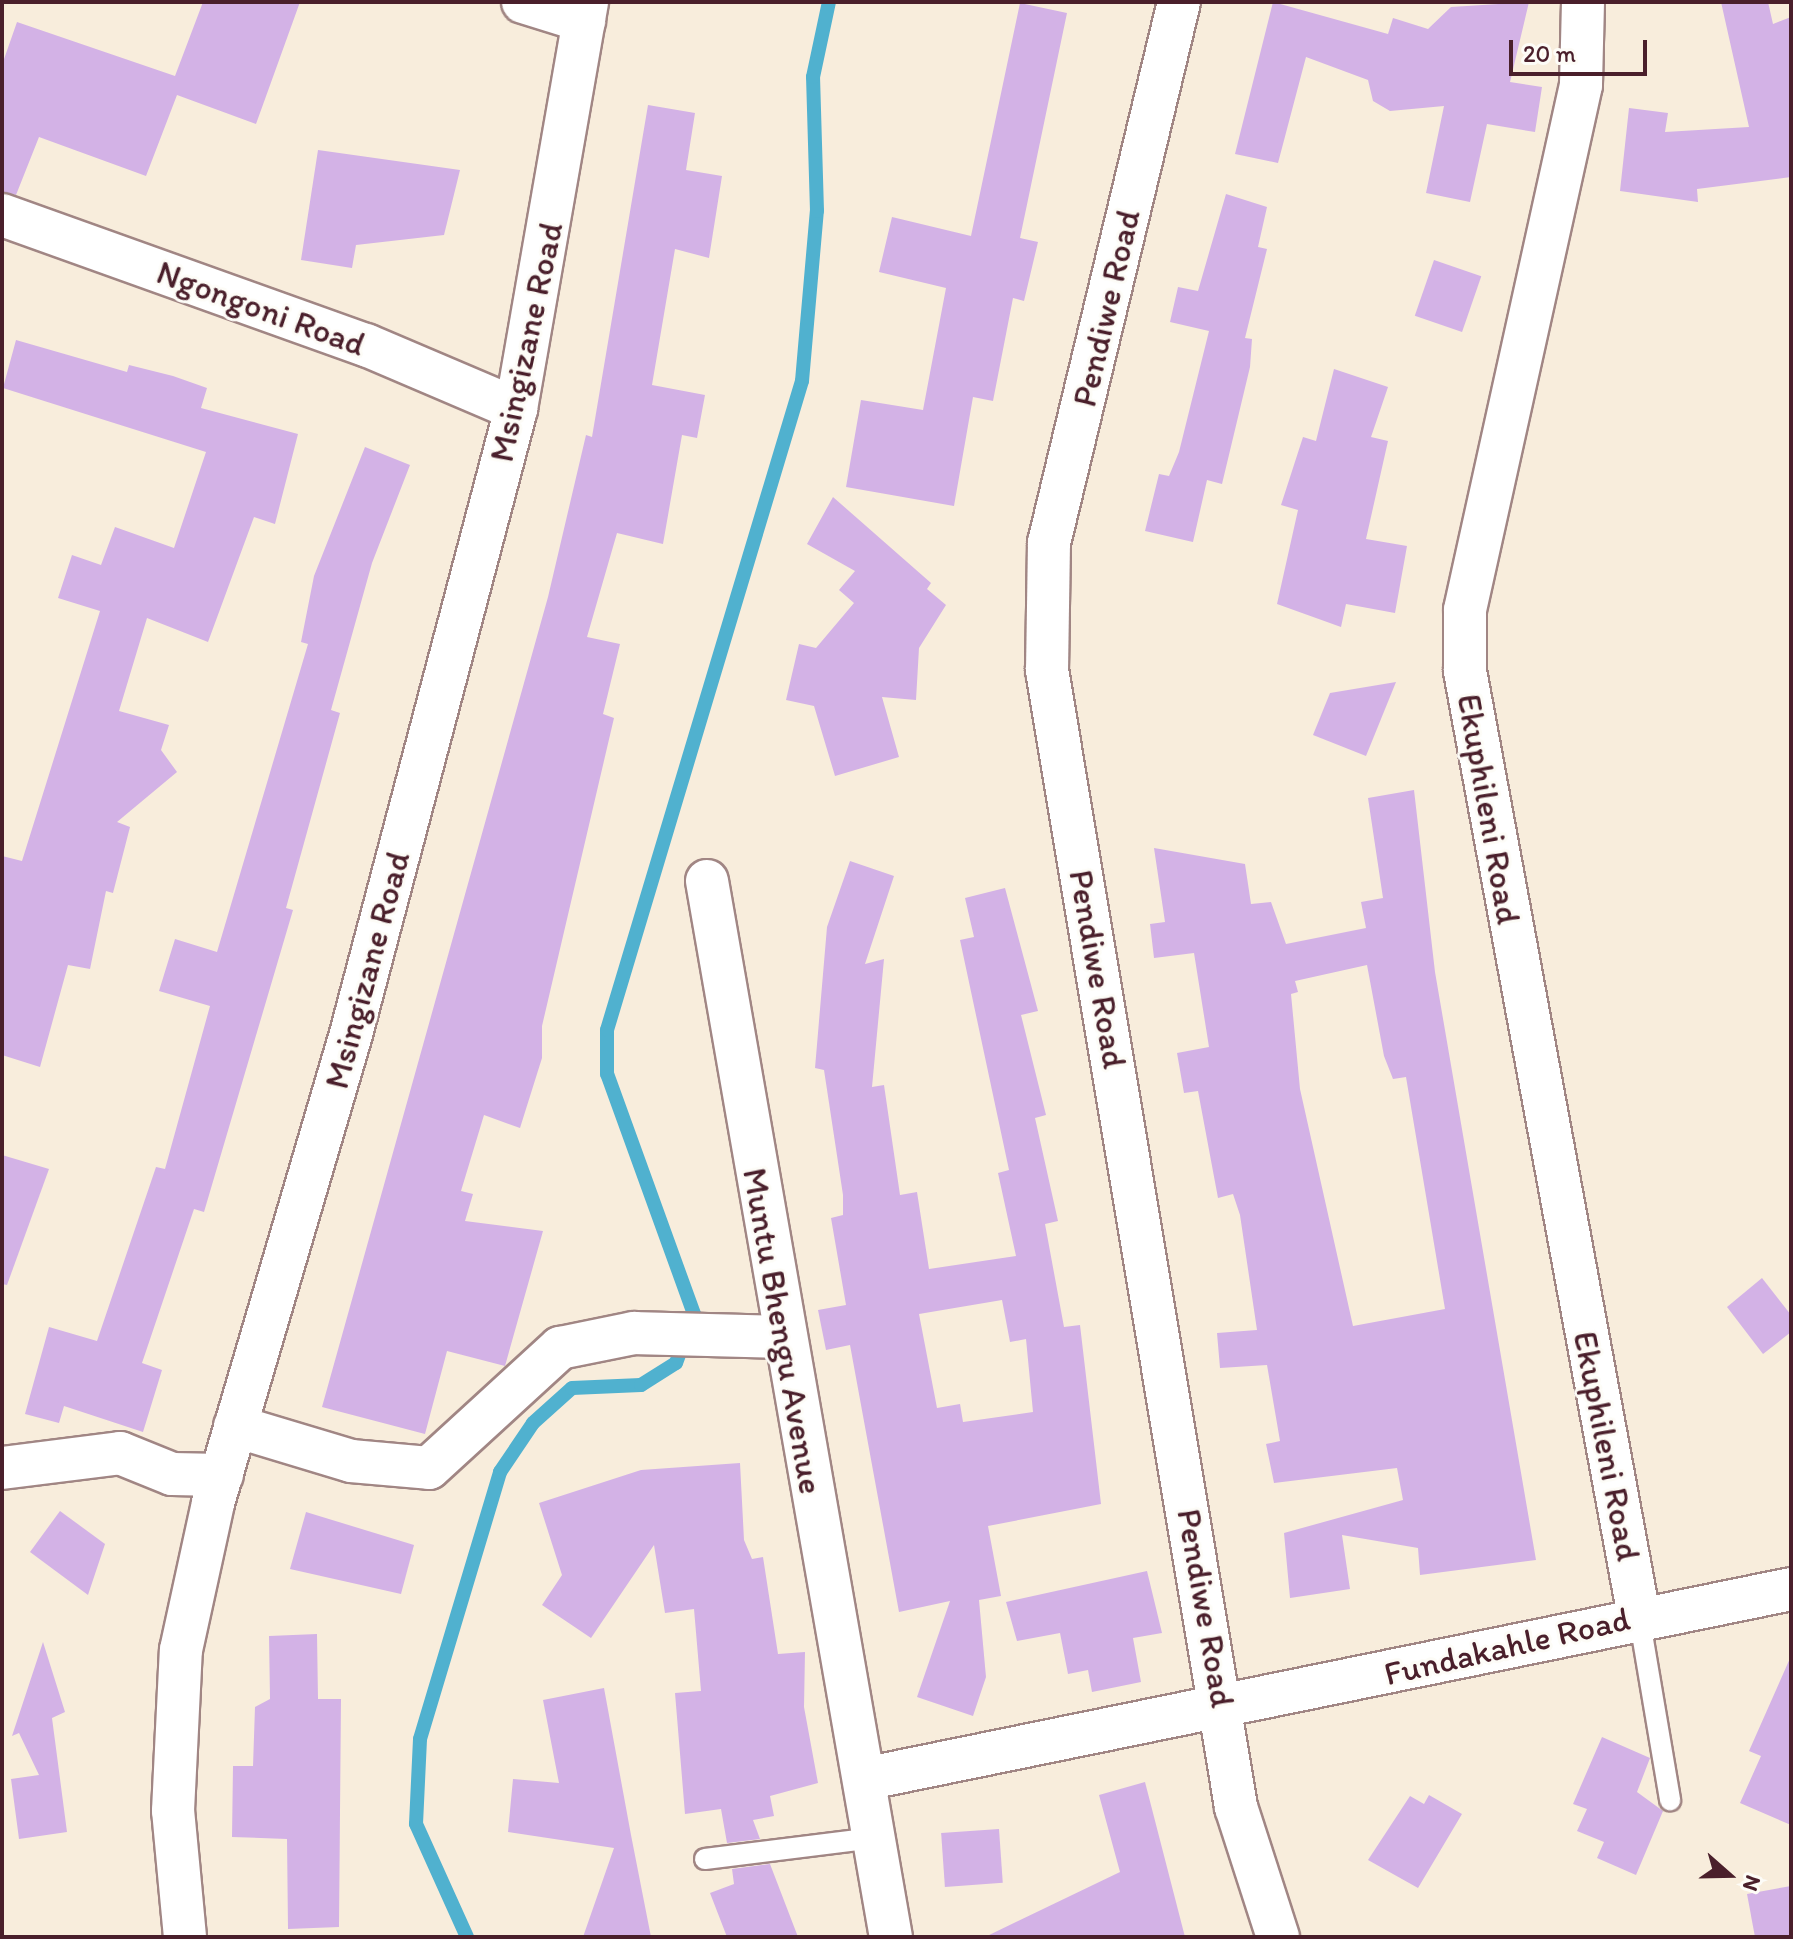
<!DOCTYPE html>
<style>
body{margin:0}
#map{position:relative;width:1793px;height:1939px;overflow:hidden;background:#f8eddc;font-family:Itim,sans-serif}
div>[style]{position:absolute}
.stream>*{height:14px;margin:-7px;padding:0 7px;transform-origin:7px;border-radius:7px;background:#50b1cf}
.building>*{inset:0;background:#d3b2e6;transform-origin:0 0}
.roads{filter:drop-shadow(2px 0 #a18684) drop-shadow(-2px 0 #a18684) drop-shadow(0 2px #a18684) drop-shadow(0 -2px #a18684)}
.service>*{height:20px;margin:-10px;padding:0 10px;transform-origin:10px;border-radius:10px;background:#fff}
.minor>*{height:42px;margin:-21px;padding:0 21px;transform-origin:21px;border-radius:21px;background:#fff}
span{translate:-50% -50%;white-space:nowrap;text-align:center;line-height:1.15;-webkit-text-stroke:6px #fdfcf7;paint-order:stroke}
.street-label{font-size:34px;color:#4a1f2b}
.frame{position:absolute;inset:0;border:4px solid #4a1f2b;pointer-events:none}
.north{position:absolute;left:1689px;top:1835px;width:80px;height:80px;-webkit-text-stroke:6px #fdfcf7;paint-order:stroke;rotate:110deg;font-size:22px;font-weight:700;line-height:32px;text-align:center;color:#4a1f2b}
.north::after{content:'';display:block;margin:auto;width:28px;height:36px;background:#4a1f2b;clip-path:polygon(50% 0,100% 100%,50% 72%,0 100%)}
.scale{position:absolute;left:1509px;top:40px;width:138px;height:36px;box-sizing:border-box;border:4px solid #4a1f2b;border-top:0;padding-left:10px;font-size:24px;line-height:28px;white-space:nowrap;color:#4a1f2b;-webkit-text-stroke:6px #fdfcf7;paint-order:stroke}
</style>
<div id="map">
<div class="stream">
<i style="left:467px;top:1937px;width:124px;rotate:-114.3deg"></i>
<i style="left:416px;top:1824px;width:85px;rotate:-87.3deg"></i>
<i style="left:420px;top:1739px;width:279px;rotate:-73.3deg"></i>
<i style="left:500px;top:1472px;width:59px;rotate:-56deg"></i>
<i style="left:533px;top:1423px;width:52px;rotate:-41.9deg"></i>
<i style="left:572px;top:1388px;width:69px;rotate:-2.5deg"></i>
<i style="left:641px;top:1385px;width:41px;rotate:-32.2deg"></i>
<i style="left:676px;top:1363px;width:52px;rotate:-69.8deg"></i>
<i style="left:694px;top:1314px;width:255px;rotate:-109.9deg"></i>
<i style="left:607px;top:1074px;width:44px;rotate:-90deg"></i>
<i style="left:607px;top:1030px;width:678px;rotate:-73.28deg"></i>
<i style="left:802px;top:381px;width:171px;rotate:-85deg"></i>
<i style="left:817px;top:211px;width:134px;rotate:-91.7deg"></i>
<i style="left:813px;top:77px;width:77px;rotate:-78deg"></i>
</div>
<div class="building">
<i style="clip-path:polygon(203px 2px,300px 2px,256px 124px,177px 95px,146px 176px,39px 137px,16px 195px,2px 192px,3px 62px,17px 22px,175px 76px)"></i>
<i style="clip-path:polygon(1273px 2px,1388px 34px,1393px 18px,1428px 29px,1451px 7px,1529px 2px,1510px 82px,1542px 87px,1535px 132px,1487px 124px,1470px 202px,1426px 193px,1444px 106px,1390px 111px,1373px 101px,1368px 80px,1306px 57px,1278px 163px,1235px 154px)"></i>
<i style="clip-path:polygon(1721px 2px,1768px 2px,1773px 24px,1791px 17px,1791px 177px,1697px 189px,1698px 202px,1620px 191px,1629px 108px,1668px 113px,1665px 132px,1749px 127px)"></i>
<i style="clip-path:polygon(1020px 3px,1067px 13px,1020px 238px,1038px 242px,1024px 301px,1013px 298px,993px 401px,973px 397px,954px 506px,846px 487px,861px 400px,923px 410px,946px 288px,879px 272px,892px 217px,971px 236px)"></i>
<i style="clip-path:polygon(648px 105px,695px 113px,686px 170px,722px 176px,709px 258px,675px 249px,652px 385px,705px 395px,697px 438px,682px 435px,663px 544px,617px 533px,587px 637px,620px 644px,603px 714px,614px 718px,542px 1026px,542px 1058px,520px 1128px,484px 1115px,461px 1191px,473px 1194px,465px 1221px,543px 1231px,505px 1366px,447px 1351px,425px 1434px,322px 1407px,548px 597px,586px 435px,592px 437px)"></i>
<i style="clip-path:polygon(318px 150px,460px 170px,444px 235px,356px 245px,352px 268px,301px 260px)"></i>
<i style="clip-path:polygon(1226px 194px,1267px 207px,1258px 247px,1267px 249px,1245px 338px,1252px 339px,1250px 367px,1222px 484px,1207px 480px,1193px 542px,1145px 531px,1159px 474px,1169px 476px,1179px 452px,1209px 331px,1170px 322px,1178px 287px,1198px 291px)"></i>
<i style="left:1434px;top:260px;width:50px;height:59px;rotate:19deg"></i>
<i style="clip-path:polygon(16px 340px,127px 372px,129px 365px,173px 376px,207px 388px,201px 408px,298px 434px,275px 524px,254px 517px,208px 642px,147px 618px,119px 711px,169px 725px,161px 750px,177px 772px,117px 822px,130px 827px,113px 893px,106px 891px,90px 969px,68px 965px,40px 1067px,2px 1055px,2px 856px,22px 861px,100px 611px,58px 598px,72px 555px,101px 565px,115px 527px,174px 548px,206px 452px,3px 388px)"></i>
<i style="clip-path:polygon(1334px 369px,1388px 387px,1371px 437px,1388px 441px,1366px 539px,1407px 546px,1395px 613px,1346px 604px,1341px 627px,1277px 604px,1298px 510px,1281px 505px,1303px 437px,1316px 441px)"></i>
<i style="clip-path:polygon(365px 447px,410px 465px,372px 563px,331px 710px,340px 713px,286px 908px,293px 910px,204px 1212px,194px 1209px,142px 1363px,162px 1370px,143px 1432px,64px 1406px,59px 1423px,25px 1414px,49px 1327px,97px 1341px,156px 1167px,165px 1169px,210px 1006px,159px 991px,175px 939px,217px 952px,308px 644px,301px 642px,314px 576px)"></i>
<i style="clip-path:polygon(833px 497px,931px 583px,927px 589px,946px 605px,919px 648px,916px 700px,882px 697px,899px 757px,835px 776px,814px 706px,786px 700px,799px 644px,816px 648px,854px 603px,839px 590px,855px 571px,807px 544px)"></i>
<i style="clip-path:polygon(1396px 682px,1366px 756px,1313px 735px,1330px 693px)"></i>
<i style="clip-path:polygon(evenodd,1414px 790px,1435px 972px,1536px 1560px,1420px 1575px,1418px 1548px,1342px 1535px,1350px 1589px,1290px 1598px,1284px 1533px,1403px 1500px,1397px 1468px,1274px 1483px,1266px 1444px,1280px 1441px,1267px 1365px,1220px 1368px,1217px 1333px,1257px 1330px,1240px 1215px,1233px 1194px,1218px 1198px,1198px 1091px,1184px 1093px,1177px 1053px,1209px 1047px,1194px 953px,1154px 958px,1150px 924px,1165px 922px,1154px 848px,1245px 864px,1251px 904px,1271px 902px,1286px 944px,1366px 928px,1361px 902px,1383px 898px,1368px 798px,1414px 790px,1367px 965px,1384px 1056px,1393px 1079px,1406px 1077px,1445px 1309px,1353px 1326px,1300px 1089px,1291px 994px,1298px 992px,1295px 981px,1367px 965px)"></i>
<i style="clip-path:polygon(evenodd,850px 861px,894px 876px,865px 964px,884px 959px,872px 1087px,884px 1085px,900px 1195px,917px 1192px,929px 1269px,1016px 1256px,998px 1173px,1009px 1170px,960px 940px,974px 937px,965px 898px,1005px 888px,1038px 1011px,1021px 1015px,1046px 1115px,1035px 1118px,1058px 1221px,1045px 1224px,1064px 1327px,1080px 1325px,1101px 1504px,988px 1526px,1001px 1596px,979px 1600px,986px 1677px,973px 1716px,917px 1697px,950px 1601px,899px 1612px,850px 1345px,826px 1350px,818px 1310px,846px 1305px,831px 1218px,843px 1215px,843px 1195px,824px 1070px,815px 1068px,827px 927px,850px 861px,1002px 1300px,1010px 1342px,1026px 1339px,1033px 1412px,963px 1422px,960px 1404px,937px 1408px,919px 1314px,1002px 1300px)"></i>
<i style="clip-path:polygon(2px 1155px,49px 1169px,7px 1285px,2px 1284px)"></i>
<i style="clip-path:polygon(1762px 1278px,1791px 1315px,1791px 1332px,1763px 1354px,1727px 1307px)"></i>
<i style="clip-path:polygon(740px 1463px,744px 1540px,752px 1559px,763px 1557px,778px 1654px,805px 1652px,804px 1707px,818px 1783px,770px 1796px,774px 1816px,753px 1820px,760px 1839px,727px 1843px,721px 1809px,685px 1814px,675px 1693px,701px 1691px,694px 1609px,665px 1613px,654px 1545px,591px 1638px,542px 1605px,562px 1575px,539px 1503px,641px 1470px)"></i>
<i style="clip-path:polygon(60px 1511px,105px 1544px,88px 1595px,30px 1552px)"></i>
<i style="clip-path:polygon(306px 1512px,414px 1545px,401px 1594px,290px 1569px)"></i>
<i style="clip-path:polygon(1147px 1571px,1162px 1633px,1133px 1638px,1141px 1682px,1092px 1692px,1088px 1670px,1068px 1674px,1060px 1633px,1017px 1641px,1006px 1602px)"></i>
<i style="clip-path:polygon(317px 1634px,318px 1699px,341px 1699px,339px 1927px,288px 1929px,287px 1839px,232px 1837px,233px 1766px,253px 1766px,255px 1707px,270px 1699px,269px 1636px)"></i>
<i style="clip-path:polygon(43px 1642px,65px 1712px,52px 1718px,67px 1832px,19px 1839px,11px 1779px,39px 1775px,19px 1733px,12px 1736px)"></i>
<i style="clip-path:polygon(1791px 1656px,1791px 1825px,1740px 1803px,1761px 1756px,1749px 1751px)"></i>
<i style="clip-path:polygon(604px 1688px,631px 1835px,651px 1937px,583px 1937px,614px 1848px,508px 1832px,513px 1779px,559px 1783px,543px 1700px)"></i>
<i style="clip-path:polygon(1602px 1737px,1650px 1758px,1637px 1792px,1663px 1811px,1636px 1875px,1597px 1858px,1604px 1842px,1577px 1831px,1587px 1809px,1573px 1804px)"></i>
<i style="clip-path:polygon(1145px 1782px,1185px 1937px,985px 1937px,1120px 1872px,1099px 1795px)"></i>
<i style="clip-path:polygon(1429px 1795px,1462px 1814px,1418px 1888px,1368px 1860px,1410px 1796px,1424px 1804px)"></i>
<i style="left:999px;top:1829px;width:54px;height:58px;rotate:86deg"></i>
<i style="clip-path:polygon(770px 1864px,798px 1937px,727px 1937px,710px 1893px,734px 1884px,732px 1869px)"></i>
<i style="clip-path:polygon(1791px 1886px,1791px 1937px,1755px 1937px,1747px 1894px)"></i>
</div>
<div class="roads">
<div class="service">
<i style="left:1639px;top:1616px;width:187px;rotate:80.4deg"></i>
<i style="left:705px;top:1859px;width:170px;rotate:-7.1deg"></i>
</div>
<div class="minor">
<i style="left:523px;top:2px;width:64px;rotate:17.3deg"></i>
<i style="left:1179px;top:2px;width:556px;rotate:103.51deg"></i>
<i style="left:1049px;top:543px;width:127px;rotate:90.9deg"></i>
<i style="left:1047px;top:670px;width:1153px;rotate:80.56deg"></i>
<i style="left:1236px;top:1807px;width:137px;rotate:72.1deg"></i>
<i style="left:1583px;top:2px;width:83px;rotate:91.4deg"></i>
<i style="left:1581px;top:85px;width:538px;rotate:102.46deg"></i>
<i style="left:1465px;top:610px;width:61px;rotate:90deg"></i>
<i style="left:1465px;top:671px;width:961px;rotate:79.57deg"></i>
<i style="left:2px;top:215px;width:387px;rotate:19.7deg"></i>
<i style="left:366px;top:345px;width:163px;rotate:23.1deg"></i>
<i style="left:707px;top:881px;width:1072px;rotate:80.12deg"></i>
<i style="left:235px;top:1426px;width:121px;rotate:16.8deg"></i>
<i style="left:351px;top:1461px;width:78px;rotate:5.1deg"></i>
<i style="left:429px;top:1468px;width:178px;rotate:-42.5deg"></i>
<i style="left:560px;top:1348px;width:76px;rotate:-11.5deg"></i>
<i style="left:634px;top:1333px;width:148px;rotate:1.5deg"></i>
<i style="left:2px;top:1468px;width:119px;rotate:-7.2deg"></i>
<i style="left:120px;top:1453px;width:56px;rotate:22deg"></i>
<i style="left:172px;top:1474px;width:50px;rotate:1.1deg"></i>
<i style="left:864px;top:1779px;width:946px;rotate:-11.58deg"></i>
<i style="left:185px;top:1937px;width:127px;rotate:-95.4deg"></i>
<i style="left:173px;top:1811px;width:161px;rotate:-87.2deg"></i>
<i style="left:181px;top:1650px;width:150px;rotate:-77.7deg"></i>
<i style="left:213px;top:1503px;width:489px;rotate:-73.6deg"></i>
<i style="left:351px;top:1034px;width:646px;rotate:-75.21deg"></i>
<i style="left:516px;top:409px;width:413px;rotate:-80.1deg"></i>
</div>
</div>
<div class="street-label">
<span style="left:261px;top:308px;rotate:20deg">Ngongoni Road</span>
<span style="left:1106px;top:308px;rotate:-77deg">Pendiwe Road</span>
<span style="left:526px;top:342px;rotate:-78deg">Msingizane Road</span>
<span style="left:1489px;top:809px;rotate:80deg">Ekuphileni Road</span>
<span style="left:1098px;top:969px;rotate:80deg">Pendiwe Road</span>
<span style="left:367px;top:970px;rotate:-75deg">Msingizane Road</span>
<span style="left:783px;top:1331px;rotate:80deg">Muntu Bhengu Avenue</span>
<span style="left:1607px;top:1446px;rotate:79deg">Ekuphileni Road</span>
<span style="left:1206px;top:1608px;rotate:80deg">Pendiwe Road</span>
<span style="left:1507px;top:1646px;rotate:-13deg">Fundakahle Road</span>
</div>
<div class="frame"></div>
<div class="north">N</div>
<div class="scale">20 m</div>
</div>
